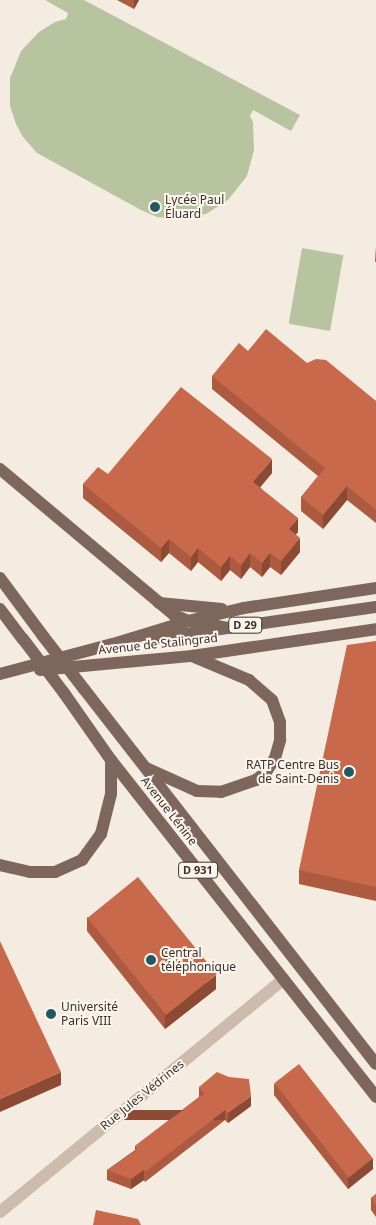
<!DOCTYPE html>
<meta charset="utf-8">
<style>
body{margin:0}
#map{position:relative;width:376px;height:1225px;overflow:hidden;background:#f4ebe1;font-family:"Noto Sans",sans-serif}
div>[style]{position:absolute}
.green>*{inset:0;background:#b8c4a0;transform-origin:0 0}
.minor>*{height:12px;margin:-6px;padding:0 6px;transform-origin:6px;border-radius:6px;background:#cdbbac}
.primary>*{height:12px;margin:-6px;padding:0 6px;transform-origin:6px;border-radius:6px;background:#7d675c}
.primary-bridge>*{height:12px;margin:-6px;padding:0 6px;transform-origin:6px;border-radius:6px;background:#7d675c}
.wall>*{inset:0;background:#ac5a40}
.shaded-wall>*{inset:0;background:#8c4a34;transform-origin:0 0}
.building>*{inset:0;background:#c8694b;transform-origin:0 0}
.dots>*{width:14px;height:14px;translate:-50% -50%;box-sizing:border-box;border:2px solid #fbf5ee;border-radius:50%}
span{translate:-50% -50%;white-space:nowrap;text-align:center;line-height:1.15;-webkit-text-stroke:4px #fbf5ee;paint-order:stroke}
.shield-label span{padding:1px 4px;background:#fbf5ee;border:1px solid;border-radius:4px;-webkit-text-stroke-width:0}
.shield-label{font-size:11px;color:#3b302b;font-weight:700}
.poi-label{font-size:12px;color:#3b302b}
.left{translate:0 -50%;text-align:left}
.right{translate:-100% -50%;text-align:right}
.street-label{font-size:12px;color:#3b302b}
</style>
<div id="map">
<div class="green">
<i style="clip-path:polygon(45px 0,84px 0,300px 115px,291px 131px,253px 110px,250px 116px,253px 122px,254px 150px,247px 176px,228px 200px,206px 214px,179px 219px,157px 217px,141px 210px,37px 153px,23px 137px,16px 124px,10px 106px,10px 78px,21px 51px,39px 32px,55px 22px,66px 19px,68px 13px)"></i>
<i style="left:302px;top:248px;width:42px;height:77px;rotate:10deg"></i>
</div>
<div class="minor">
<i style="left:0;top:1212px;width:367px;rotate:-39.4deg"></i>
</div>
<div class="primary">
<i style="left:0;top:469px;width:227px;rotate:40deg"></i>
<i style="left:174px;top:615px;width:15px;rotate:23deg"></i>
<i style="left:188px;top:621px;width:42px;rotate:9.7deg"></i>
<i style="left:0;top:578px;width:72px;rotate:53.4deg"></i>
<i style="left:159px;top:603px;width:63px;rotate:5.4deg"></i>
<i style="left:0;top:609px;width:38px;rotate:53deg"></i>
<i style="left:151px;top:639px;width:227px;rotate:-8.1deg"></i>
<i style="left:40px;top:670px;width:153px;rotate:-5.3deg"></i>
<i style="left:192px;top:656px;width:186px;rotate:-8.3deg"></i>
<i style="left:0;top:674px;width:117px;rotate:-14.9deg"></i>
<i style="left:113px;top:644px;width:78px;rotate:-17deg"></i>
<i style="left:188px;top:621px;width:57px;rotate:-13.1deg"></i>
<i style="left:244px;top:608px;width:134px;rotate:-8.6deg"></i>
<i style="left:84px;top:689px;width:475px;rotate:52.1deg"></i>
<i style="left:64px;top:693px;width:82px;rotate:55deg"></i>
<i style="left:111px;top:760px;width:429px;rotate:51.8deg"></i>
<i style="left:146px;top:768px;width:56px;rotate:24.3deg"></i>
<i style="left:197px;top:791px;width:24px;rotate:2deg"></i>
<i style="left:221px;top:792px;width:37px;rotate:-19deg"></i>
<i style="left:256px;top:780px;width:13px;rotate:-39deg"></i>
<i style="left:266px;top:772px;width:17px;rotate:-57deg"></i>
<i style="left:275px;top:758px;width:19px;rotate:-74deg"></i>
<i style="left:280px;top:740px;width:18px;rotate:-90deg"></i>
<i style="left:280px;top:722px;width:23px;rotate:-110deg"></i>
<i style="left:272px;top:700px;width:30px;rotate:-139deg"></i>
<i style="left:249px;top:680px;width:62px;rotate:-157.2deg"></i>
<i style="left:0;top:865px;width:31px;rotate:13deg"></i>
<i style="left:30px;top:872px;width:25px"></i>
<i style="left:55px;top:872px;width:30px;rotate:-24deg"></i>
<i style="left:82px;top:860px;width:32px;rotate:-54deg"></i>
<i style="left:101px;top:834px;width:41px;rotate:-76deg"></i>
<i style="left:111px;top:794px;width:34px;rotate:-90deg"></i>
</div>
<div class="primary-bridge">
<i style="left:43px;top:636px;width:67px;rotate:52.3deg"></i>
<i style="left:23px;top:639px;width:68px;rotate:52.8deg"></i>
</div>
<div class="wall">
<i style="clip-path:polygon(117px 0,139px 0,134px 9px)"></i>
<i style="clip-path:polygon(376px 246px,376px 262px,375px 262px)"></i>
<i style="clip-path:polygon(248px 351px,307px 363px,376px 401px,376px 523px,347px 500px,323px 529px,301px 511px,301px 497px,318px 476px,212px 389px,212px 376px)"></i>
<i style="clip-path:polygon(272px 473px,260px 487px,298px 532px,296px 534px,300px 552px,281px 575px,270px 567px,262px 577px,250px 567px,241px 579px,230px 570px,221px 581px,198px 562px,191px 571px,169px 553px,161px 562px,83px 498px,83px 484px,108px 474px)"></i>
<i style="clip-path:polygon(376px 641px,376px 901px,299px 884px,299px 870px)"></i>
<i style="clip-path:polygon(87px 917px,216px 989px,165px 1029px,87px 931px)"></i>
<i style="clip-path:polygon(274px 1083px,373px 1169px,348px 1189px,274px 1095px)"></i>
<i style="clip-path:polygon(199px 1087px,251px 1106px,228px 1123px,225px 1120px,220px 1124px,145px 1182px,144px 1180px,131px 1189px,107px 1180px,107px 1170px,135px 1150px,135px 1146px,199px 1097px)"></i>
<i style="clip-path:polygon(376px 1194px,376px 1217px,371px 1210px,371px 1198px)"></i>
</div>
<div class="shaded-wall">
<i style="clip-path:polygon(134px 0,139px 0,134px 9px)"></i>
<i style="clip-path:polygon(272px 459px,272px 473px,253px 496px,253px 482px)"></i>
<i style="clip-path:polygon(347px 486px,347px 500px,323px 529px,323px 515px)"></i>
<i style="clip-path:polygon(298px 518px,298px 532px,289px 543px,289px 529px)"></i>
<i style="clip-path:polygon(300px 538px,300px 552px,281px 575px,281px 561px)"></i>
<i style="clip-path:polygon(169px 539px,169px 553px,161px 562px,161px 548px)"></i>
<i style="clip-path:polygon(198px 548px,198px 562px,191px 571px,191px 557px)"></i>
<i style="clip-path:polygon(250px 553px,250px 567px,241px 579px,241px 565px)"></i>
<i style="clip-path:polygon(270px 553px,270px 567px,262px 577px,262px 563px)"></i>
<i style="clip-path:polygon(230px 556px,230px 570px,221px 581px,221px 567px)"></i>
<i style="clip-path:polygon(216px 975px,216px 989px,165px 1029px,165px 1015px)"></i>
<i style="clip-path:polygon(61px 1072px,61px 1085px,0 1112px,0 1099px)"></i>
<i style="clip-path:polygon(251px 1096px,251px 1106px,228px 1123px,228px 1113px)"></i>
<i style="left:225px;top:1110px;width:10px;height:101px;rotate:90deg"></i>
<i style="clip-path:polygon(373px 1158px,373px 1169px,348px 1189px,348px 1177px)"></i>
<i style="clip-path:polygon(144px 1170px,144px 1180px,131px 1189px,131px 1179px)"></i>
</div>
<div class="building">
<i style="clip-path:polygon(266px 329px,307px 363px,316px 359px,326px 360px,376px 401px,376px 510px,347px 486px,323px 515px,301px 497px,325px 468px,212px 376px,239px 343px,248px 351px)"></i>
<i style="clip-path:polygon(181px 387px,272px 459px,253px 482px,298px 518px,289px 529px,300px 538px,281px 561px,270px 553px,262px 563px,250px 553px,241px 565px,230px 556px,221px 567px,198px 548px,191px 557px,169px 539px,161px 548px,83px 484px,98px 467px,108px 474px)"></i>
<i style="clip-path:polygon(376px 641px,376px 887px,299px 870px,347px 645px)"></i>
<i style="left:138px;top:877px;width:125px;height:65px;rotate:51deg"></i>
<i style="clip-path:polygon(0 941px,61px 1072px,0 1099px)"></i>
<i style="left:299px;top:1064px;width:120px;height:31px;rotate:52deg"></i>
<i style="clip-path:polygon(217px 1072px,229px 1077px,249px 1079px,251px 1096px,228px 1113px,225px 1110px,220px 1114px,145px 1172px,144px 1170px,131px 1179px,107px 1170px,134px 1152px,137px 1149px,135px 1146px,204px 1094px,199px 1087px)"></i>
<i style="clip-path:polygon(376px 1194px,376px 1205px,371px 1198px)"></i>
<i style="clip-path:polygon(96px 1210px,138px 1219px,141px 1225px,93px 1225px)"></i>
</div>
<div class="dots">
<i style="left:155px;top:207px;background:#1f5a5e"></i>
<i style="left:349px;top:772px;background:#1f5a5e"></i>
<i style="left:151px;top:960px;background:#1f5a5e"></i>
<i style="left:51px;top:1014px;background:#1f5a5e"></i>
</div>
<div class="shield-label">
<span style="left:245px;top:625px">D 29</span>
<span style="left:198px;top:870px">D 931</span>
</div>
<div class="poi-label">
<span class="left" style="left:165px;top:207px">Lycée Paul<br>Éluard</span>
<span class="right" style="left:339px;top:772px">RATP Centre Bus<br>de Saint-Denis</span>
<span class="left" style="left:161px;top:960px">Central<br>téléphonique</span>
<span class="left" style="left:61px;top:1014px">Université<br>Paris VIII</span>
</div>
<div class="street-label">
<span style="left:158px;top:644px;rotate:-6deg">Avenue de Stalingrad</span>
<span style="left:169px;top:811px;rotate:52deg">Avenue Lénine</span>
<span style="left:142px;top:1095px;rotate:-39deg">Rue Jules Védrines</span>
</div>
</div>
